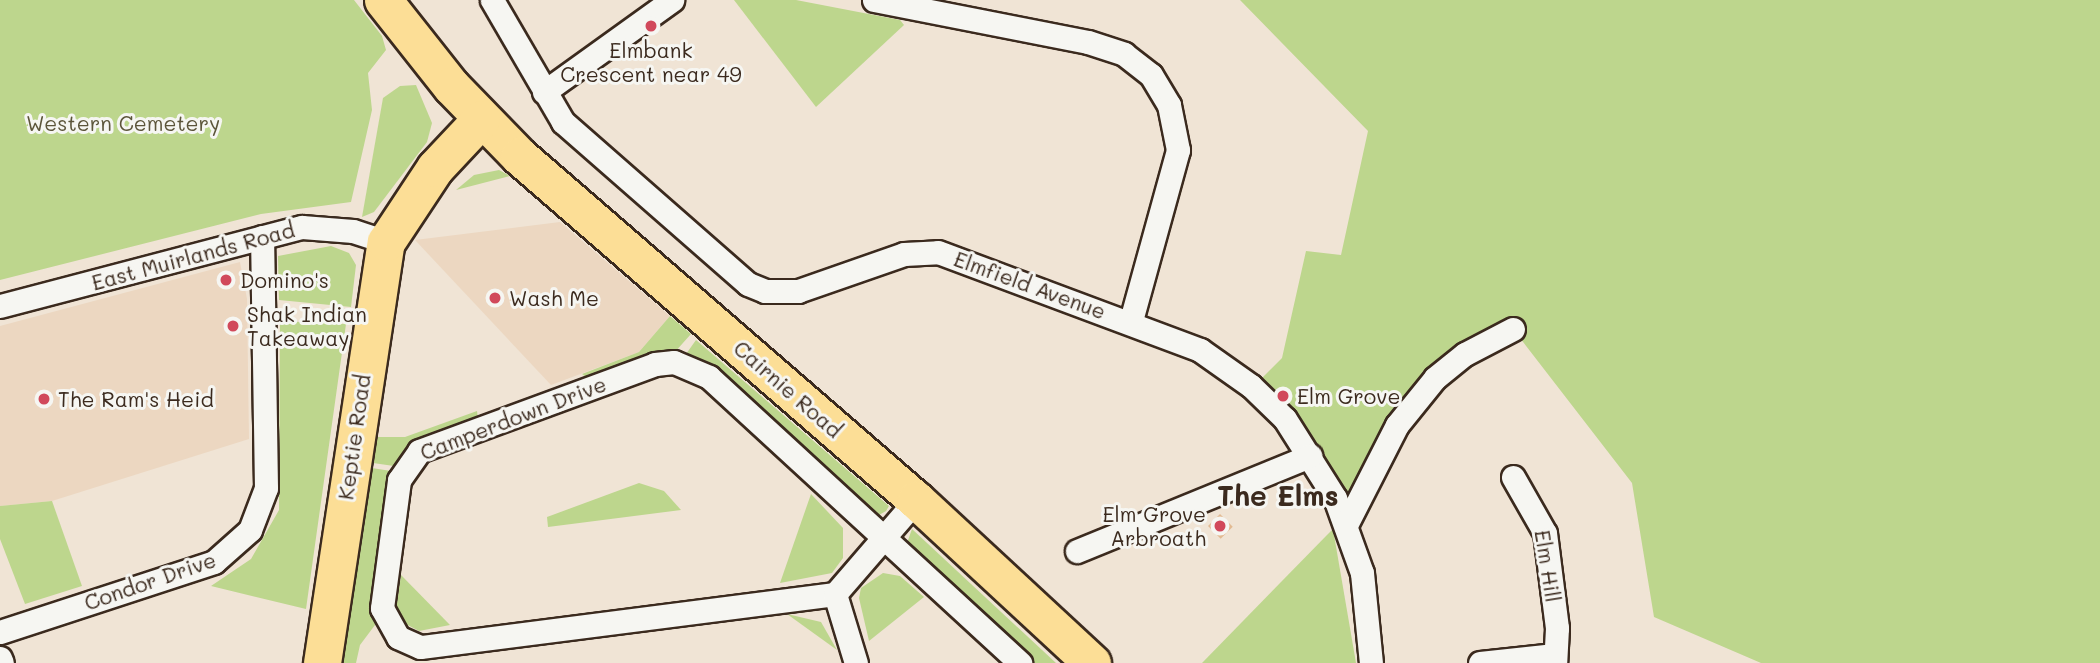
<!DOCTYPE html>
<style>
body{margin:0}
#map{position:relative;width:2100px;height:663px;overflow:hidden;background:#f0e4d5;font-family:Mali,sans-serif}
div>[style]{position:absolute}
.built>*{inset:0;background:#ecd7c1}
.green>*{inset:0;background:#bdd68d}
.building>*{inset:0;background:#e2ba92;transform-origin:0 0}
.roads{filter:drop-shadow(2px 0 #3b2a1e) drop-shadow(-2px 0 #3b2a1e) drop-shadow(0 2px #3b2a1e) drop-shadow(0 -2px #3b2a1e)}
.street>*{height:23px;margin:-11.5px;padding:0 11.5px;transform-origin:11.5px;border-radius:11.5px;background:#f6f6f2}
.primary>*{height:37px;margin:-18.5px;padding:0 18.5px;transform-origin:18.5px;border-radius:18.5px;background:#fcde96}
.dots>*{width:19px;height:19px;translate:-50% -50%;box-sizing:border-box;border:4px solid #f6f6f2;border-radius:50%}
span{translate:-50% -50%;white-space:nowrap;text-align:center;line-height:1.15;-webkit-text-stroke:6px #f6f6f2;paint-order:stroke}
.poi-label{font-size:21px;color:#3b2a1e}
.left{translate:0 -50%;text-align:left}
.right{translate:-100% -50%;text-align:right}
.park-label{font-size:21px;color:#5c553a}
.street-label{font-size:21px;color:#3b2a1e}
.district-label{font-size:28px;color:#3b2a1e;font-weight:700}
</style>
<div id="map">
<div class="built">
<i style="clip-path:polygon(560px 222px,670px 316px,639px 352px,551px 385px,415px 240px)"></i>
<i style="clip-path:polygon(240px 262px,247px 299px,249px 439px,52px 501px,0 506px,0 326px)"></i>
</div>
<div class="green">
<i style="clip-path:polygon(0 0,354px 0,382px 36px,386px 50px,368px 73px,372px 110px,351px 202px,261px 214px,0 280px)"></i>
<i style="clip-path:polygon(734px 0,796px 0,900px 20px,904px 25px,816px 107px)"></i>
<i style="clip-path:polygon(1240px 0,2100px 0,2100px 663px,1761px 663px,1654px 617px,1632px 483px,1513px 329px,1461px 346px,1346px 515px,1256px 384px,1282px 358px,1306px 251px,1341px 255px,1368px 131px)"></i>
<i style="clip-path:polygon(416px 85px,432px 123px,427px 142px,374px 212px,362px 217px,383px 98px,400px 86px)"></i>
<i style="clip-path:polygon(499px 170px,510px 176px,456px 190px,474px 175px)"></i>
<i style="clip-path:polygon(331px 246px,349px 253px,356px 265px,351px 307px,279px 300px,278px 256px)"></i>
<i style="clip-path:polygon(670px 316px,691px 334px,674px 353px,589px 379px,582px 374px,639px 352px)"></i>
<i style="clip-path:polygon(280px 321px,346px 324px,306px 609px,211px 586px,251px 559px,279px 510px)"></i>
<i style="clip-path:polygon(696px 340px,889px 506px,886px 511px,879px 515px,865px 510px,702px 361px,686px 354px)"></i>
<i style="clip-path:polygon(477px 411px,478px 419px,416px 443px,394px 466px,373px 463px,377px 437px,405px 437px)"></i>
<i style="clip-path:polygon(372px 468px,391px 471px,375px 625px,360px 645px,356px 663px,341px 663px)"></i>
<i style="clip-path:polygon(639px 483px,664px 491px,681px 510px,548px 527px,547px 517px)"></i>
<i style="clip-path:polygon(811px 494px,843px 528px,843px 558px,832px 573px,780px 583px)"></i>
<i style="clip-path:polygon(52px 501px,82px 586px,25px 604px,0 539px,0 506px)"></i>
<i style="clip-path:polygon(912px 529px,1056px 663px,1033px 663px,915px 555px,907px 543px)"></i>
<i style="clip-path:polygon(1333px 529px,1356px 663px,1202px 663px,1327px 535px)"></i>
<i style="clip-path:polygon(883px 573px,900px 576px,924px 597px,869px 641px,859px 598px,861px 588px)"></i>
<i style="clip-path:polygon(401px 575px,450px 625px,419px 631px,402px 622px,396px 610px)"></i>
<i style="clip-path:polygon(787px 614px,821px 622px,837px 650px)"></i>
</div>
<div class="building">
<i style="left:1220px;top:514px;width:18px;height:17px;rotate:45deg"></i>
</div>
<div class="roads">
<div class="street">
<i style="left:492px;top:0;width:141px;rotate:59.8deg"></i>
<i style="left:563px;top:122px;width:246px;rotate:41.2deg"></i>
<i style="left:748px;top:284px;width:18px;rotate:22deg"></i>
<i style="left:765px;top:291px;width:33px"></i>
<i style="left:798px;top:291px;width:112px;rotate:-19.2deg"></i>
<i style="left:904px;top:254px;width:34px;rotate:-3deg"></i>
<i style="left:938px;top:252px;width:280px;rotate:20.5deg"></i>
<i style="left:1200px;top:350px;width:62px;rotate:35.2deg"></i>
<i style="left:1251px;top:386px;width:47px;rotate:44.1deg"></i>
<i style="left:1285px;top:419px;width:93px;rotate:57.7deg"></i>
<i style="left:1335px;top:498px;width:80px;rotate:70.2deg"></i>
<i style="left:1362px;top:573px;width:90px;rotate:84.3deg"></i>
<i style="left:874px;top:0;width:218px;rotate:11.1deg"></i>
<i style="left:1088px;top:42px;width:38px;rotate:18deg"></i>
<i style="left:1124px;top:54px;width:34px;rotate:38deg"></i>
<i style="left:1151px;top:75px;width:35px;rotate:59deg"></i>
<i style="left:1169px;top:105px;width:46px;rotate:78.7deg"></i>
<i style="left:1178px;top:150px;width:177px;rotate:105.4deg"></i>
<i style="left:544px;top:92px;width:158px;rotate:-35.7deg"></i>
<i style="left:0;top:306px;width:312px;rotate:-14.7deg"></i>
<i style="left:302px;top:227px;width:51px;rotate:4.5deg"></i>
<i style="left:353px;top:231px;width:35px;rotate:18deg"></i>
<i style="left:1513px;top:477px;width:64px;rotate:60.3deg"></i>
<i style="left:1545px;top:533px;width:96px;rotate:82.8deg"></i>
<i style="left:1557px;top:628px;width:35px;rotate:93deg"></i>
<i style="left:1346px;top:525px;width:112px;rotate:-63deg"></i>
<i style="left:1397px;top:425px;width:60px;rotate:-51deg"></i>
<i style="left:1435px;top:378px;width:38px;rotate:-39deg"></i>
<i style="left:1465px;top:354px;width:54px;rotate:-27.5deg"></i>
<i style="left:1077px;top:551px;width:252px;rotate:-22.2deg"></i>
<i style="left:835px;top:594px;width:418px;rotate:172.7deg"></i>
<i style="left:420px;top:647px;width:24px;rotate:-156deg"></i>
<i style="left:398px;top:637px;width:33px;rotate:-119deg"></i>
<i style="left:382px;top:608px;width:129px;rotate:-82.4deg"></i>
<i style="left:399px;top:480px;width:35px;rotate:-55deg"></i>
<i style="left:419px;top:451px;width:252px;rotate:-20.2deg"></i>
<i style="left:655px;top:364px;width:19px;rotate:-6deg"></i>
<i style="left:674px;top:362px;width:38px;rotate:23deg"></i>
<i style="left:709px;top:377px;width:423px;rotate:42.6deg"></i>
<i style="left:835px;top:594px;width:124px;rotate:-49.2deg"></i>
<i style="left:835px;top:594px;width:72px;rotate:73.1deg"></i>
<i style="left:0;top:632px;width:225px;rotate:-18.1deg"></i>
<i style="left:214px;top:562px;width:48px;rotate:-41.6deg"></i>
<i style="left:250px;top:530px;width:45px;rotate:-69.1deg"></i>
<i style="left:266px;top:488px;width:251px;rotate:-90.9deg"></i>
<i style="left:0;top:658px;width:5px;rotate:68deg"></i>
<i style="left:1480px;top:663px;width:75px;rotate:-6.1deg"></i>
</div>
<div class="primary">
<i style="left:383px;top:0;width:110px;rotate:51.7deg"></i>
<i style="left:451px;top:86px;width:98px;rotate:45.8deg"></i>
<i style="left:519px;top:156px;width:525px;rotate:40.91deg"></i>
<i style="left:916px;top:500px;width:240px;rotate:42.8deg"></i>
<i style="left:322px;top:663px;width:426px;rotate:-81.4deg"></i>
<i style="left:386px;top:242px;width:89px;rotate:-56.5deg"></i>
<i style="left:435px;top:168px;width:67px;rotate:-46.8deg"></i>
</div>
</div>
<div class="dots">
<i style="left:651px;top:26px;background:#d1495b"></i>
<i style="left:226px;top:280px;background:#d1495b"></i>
<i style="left:495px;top:298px;background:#d1495b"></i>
<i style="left:233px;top:326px;background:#d1495b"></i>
<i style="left:1283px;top:396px;background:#d1495b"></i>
<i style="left:44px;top:399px;background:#d1495b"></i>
<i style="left:1220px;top:526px;background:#d1495b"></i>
</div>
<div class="poi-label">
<span style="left:651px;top:62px">Elmbank<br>Crescent near 49</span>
<span class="left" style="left:240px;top:280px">Domino's</span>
<span class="left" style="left:509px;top:298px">Wash Me</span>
<span class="left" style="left:247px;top:326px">Shak Indian<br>Takeaway</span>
<span class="left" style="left:1297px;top:396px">Elm Grove</span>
<span class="left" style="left:58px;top:399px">The Ram's Heid</span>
<span class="right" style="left:1206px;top:526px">Elm Grove<br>Arbroath</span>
</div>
<div class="park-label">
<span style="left:123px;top:123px">Western Cemetery</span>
</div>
<div class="street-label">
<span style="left:193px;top:256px;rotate:-15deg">East Muirlands Road</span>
<span style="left:1030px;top:285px;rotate:20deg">Elmfield Avenue</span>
<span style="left:788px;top:389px;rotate:41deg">Cairnie Road</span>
<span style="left:513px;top:418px;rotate:-21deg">Camperdown Drive</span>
<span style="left:354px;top:437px;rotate:-82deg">Keptie Road</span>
<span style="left:1548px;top:566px;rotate:81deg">Elm Hill</span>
<span style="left:150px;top:581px;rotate:-19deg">Condor Drive</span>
</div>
<div class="district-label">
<span style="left:1278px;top:495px">The Elms</span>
</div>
</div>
